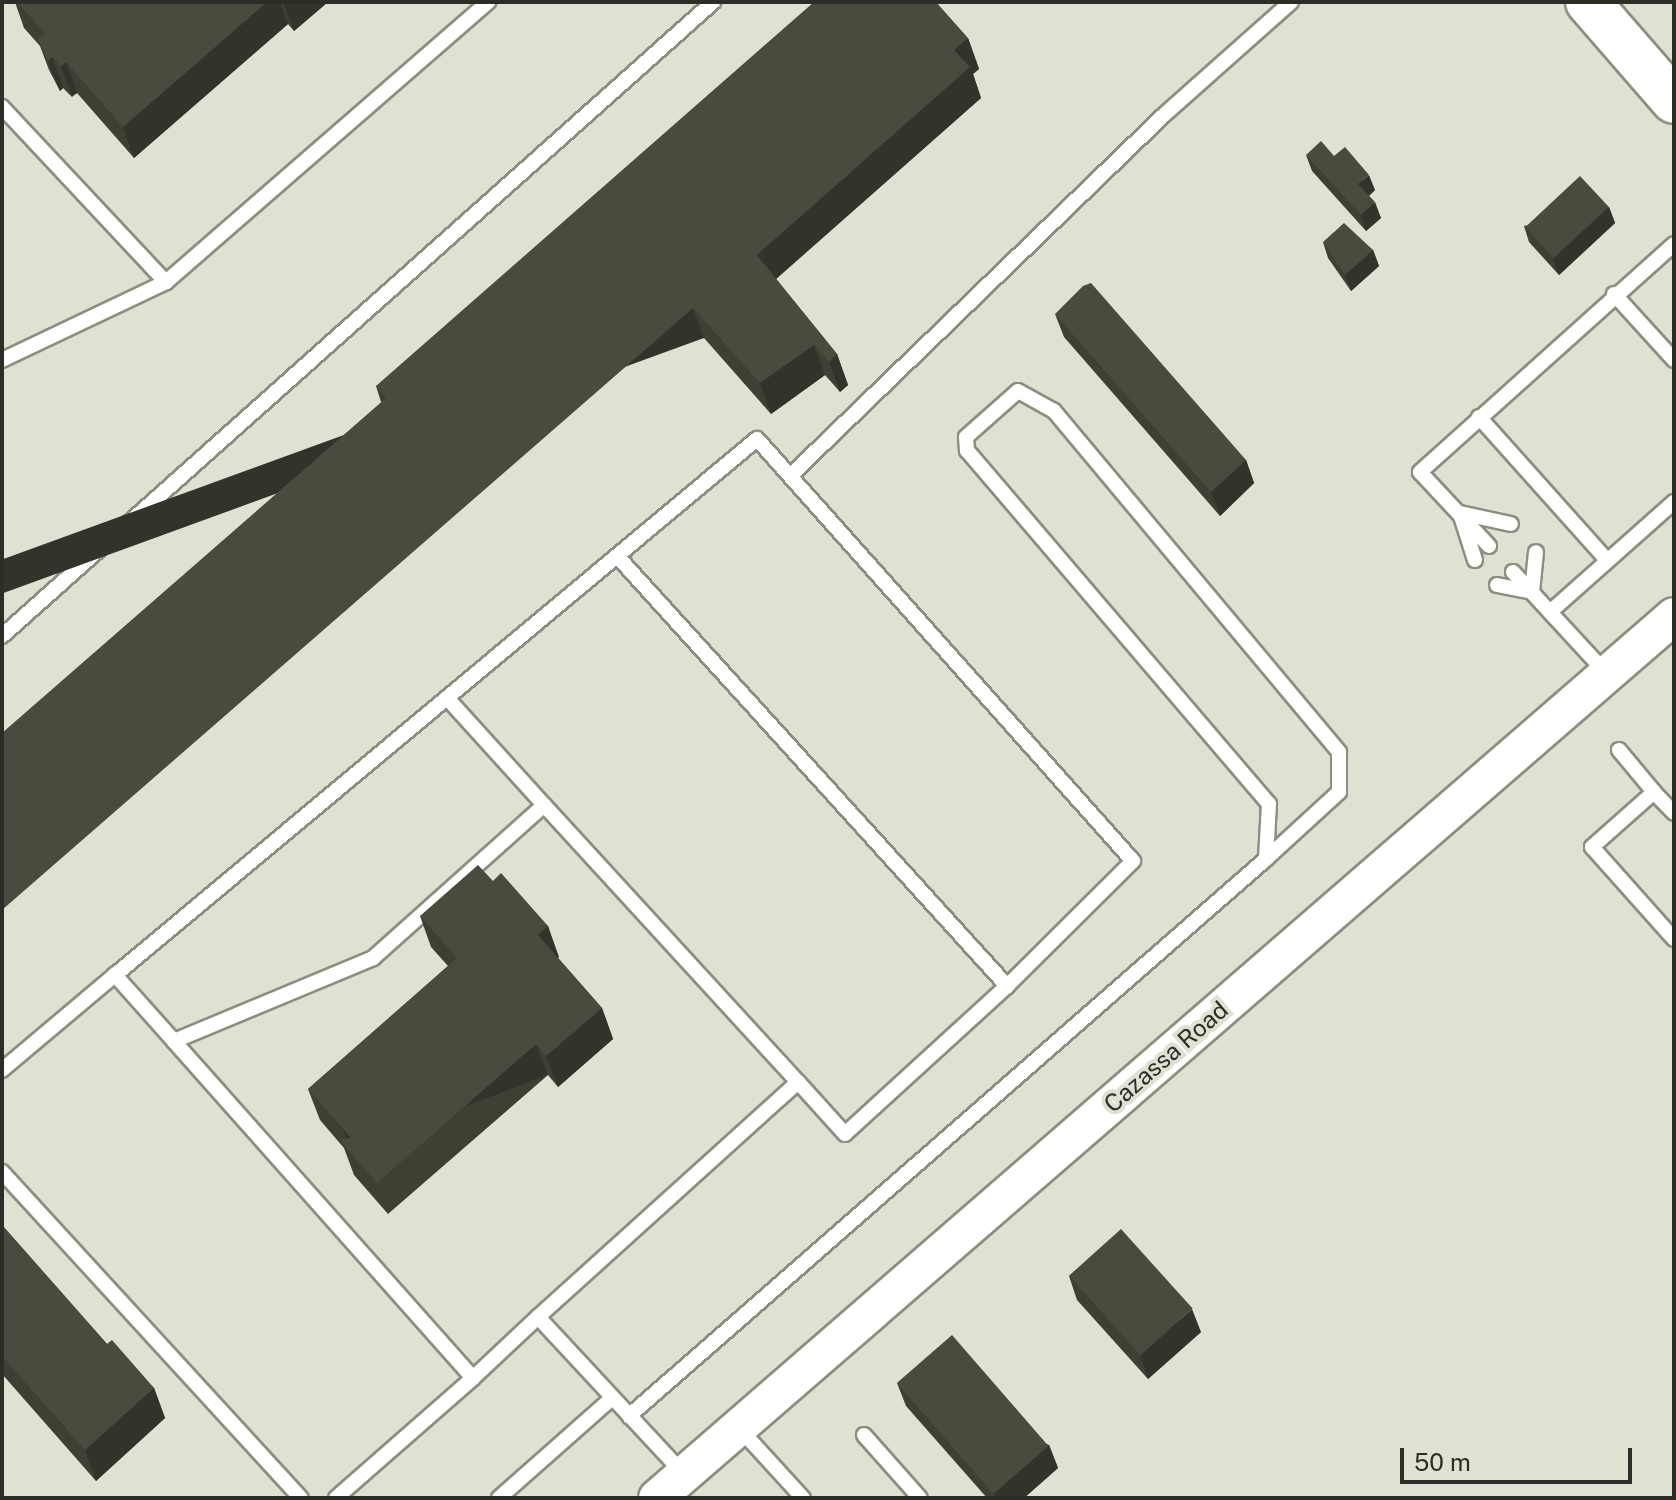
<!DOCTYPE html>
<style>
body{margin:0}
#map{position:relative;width:1676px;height:1500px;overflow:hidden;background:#dfe2d2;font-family:"Public Sans",sans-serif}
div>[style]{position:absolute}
.roads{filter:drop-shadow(2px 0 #8c8e7f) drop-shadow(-2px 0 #8c8e7f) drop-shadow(0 2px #8c8e7f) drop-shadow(0 -2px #8c8e7f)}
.service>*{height:14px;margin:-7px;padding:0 7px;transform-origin:7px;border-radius:7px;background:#fff}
.tertiary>*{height:36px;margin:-18px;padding:0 18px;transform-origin:18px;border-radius:18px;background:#fff}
.primary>*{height:44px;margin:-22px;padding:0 22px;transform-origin:22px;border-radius:22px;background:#fff}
.wall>*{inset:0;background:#3e4034}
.shaded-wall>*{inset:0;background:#32342b;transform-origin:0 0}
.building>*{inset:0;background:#484b3d;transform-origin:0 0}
span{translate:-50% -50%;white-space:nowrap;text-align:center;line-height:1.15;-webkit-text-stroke:8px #dfe2d2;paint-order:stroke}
.street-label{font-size:24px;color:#2c2d27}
.frame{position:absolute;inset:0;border:4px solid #2c2d27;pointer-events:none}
.scale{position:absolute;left:1400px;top:1448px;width:232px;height:36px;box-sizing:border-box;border:4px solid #2c2d27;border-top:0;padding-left:10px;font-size:24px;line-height:28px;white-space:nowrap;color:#2c2d27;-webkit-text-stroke:6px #dfe2d2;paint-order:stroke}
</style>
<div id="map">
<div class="roads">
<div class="service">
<i style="left:2px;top:107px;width:240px;rotate:46.9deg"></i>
<i style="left:1614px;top:294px;width:89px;rotate:47.7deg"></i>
<i style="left:2px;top:360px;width:182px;rotate:-25.4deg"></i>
<i style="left:166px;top:282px;width:427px;rotate:-41deg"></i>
<i style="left:1479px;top:417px;width:192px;rotate:48.2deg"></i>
<i style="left:790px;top:476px;width:523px;rotate:-43.99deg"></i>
<i style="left:1166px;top:113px;width:167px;rotate:-41.6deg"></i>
<i style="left:1489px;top:546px;width:101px;rotate:-133deg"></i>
<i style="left:1420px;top:472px;width:341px;rotate:-41.9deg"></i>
<i style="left:617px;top:556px;width:581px;rotate:47.79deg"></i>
<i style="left:1475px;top:560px;width:49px;rotate:-107.7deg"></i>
<i style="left:1460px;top:513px;width:52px;rotate:12.2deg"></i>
<i style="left:1513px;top:572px;width:139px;rotate:47.3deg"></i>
<i style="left:1497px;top:585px;width:36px;rotate:11deg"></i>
<i style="left:1532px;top:592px;width:40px;rotate:-84.3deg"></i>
<i style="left:1550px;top:612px;width:166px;rotate:-41.6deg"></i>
<i style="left:2px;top:636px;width:953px;rotate:-41.72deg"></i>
<i style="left:447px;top:698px;width:144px;rotate:47.8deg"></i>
<i style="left:1619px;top:750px;width:55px;rotate:50.2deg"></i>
<i style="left:1674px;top:813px;width:29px;rotate:-134deg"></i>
<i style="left:1654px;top:792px;width:83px;rotate:138.4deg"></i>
<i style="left:1592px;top:847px;width:123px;rotate:48.3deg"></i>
<i style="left:174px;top:1041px;width:89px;rotate:-131.8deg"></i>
<i style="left:115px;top:975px;width:836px;rotate:-39.86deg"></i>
<i style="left:757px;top:439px;width:565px;rotate:48.3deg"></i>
<i style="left:1133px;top:861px;width:177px;rotate:135.2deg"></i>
<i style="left:1007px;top:986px;width:219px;rotate:137.6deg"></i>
<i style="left:845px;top:1134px;width:70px;rotate:-132.1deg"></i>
<i style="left:2px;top:1070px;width:148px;rotate:-40.1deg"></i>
<i style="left:2px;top:1172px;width:442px;rotate:47.5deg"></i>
<i style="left:538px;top:1317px;width:89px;rotate:136.8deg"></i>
<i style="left:473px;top:1378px;width:451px;rotate:-131.6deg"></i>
<i style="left:174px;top:1041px;width:216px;rotate:-22.6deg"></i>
<i style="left:373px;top:958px;width:229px;rotate:-41.8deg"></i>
<i style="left:544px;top:805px;width:376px;rotate:47.5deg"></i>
<i style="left:798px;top:1082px;width:350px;rotate:137.9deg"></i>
<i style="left:538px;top:1317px;width:214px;rotate:47.1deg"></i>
<i style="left:629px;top:1416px;width:846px;rotate:-41.17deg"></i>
<i style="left:1266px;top:859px;width:55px;rotate:-86.9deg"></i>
<i style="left:1269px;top:804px;width:465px;rotate:-130.5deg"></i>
<i style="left:967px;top:451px;width:14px;rotate:-94deg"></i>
<i style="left:966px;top:437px;width:69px;rotate:-41.5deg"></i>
<i style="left:1018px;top:391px;width:41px;rotate:29.1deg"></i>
<i style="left:1054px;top:411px;width:444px;rotate:50.1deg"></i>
<i style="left:1339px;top:752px;width:40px;rotate:90deg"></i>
<i style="left:1339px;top:792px;width:99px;rotate:137.5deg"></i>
<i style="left:739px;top:1428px;width:95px;rotate:47.6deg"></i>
<i style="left:864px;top:1435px;width:84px;rotate:48.4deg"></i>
<i style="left:336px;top:1498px;width:182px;rotate:-41.2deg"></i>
<i style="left:499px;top:1498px;width:151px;rotate:-41.5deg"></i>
</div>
<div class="tertiary">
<i style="left:657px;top:1498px;width:1346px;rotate:-40.93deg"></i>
</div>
<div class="primary">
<i style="left:1588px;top:2px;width:131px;rotate:49deg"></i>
</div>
</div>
<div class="wall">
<i style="clip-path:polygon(15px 2px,328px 2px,294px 31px,288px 24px,134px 158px,77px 93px,72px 97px,63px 88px,60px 91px,49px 70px,40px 46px,24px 28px)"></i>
<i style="clip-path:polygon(968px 38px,979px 69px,973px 74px,981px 98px,776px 279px,837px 354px,848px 385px,840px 392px,825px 375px,771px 414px,704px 338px,381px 402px,376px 386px)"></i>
<i style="clip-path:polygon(1306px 155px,1334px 156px,1375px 190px,1369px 196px,1381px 218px,1366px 231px,1312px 171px)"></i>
<i style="clip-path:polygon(1609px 207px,1615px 223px,1559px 275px,1529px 242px,1524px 226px)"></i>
<i style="clip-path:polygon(1323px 242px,1373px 250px,1379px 266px,1351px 291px,1328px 258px)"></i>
<i style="clip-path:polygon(1055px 314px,1246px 460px,1254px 483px,1220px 516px,1064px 337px)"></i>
<i style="clip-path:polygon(493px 881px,548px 926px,558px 958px,602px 1008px,613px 1039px,558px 1087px,548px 1075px,388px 1214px,354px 1175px,344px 1148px,320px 1120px,308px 1089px,448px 966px,431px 947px,420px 916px)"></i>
<i style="clip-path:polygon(2px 1225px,107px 1344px,154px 1388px,165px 1418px,96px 1481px,2px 1374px)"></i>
<i style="clip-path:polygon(1069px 1276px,1201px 1332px,1148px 1379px,1077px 1300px)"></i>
<i style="clip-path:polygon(897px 1383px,1049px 1445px,1058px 1468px,1024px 1498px,987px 1498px,906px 1406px)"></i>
</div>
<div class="shaded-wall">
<i style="clip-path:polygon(267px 2px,280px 2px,288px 24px,134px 158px,123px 127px)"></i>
<i style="clip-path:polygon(283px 2px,328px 2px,294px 31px)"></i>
<i style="clip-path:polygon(968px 38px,979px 69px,973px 74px,981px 98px,768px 286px,757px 255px,954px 50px)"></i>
<i style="clip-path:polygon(52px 57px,63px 88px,60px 91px,48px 61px)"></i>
<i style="left:66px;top:62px;width:33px;height:6px;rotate:70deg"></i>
<i style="clip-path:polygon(1369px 175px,1375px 190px,1364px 200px,1358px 184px)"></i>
<i style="clip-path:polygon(1375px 202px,1381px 218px,1366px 231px,1361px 215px)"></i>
<i style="clip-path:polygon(1609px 207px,1615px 223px,1559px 275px,1553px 259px)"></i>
<i style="clip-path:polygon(1373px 250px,1379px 266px,1351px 291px,1345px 275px)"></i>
<i style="left:693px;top:308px;width:32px;height:916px;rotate:70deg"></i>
<i style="clip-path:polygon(814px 345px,825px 375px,771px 414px,760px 383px)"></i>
<i style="clip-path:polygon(837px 354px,848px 385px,840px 392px,829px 362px)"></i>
<i style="clip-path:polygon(1246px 460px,1254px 483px,1220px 516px,1211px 492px)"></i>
<i style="clip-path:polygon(548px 926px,559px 957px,549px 966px,538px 935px)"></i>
<i style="clip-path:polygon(602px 1008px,613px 1039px,558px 1087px,546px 1056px)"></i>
<i style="left:536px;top:1044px;width:33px;height:211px;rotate:69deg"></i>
<i style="clip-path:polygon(1192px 1309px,1201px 1332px,1148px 1379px,1140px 1355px)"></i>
<i style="clip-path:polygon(154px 1388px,165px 1418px,96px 1481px,85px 1450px)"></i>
<i style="clip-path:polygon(1049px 1445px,1058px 1468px,1024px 1498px,997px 1498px,995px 1493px)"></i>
</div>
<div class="building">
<i style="clip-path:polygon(17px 2px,267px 2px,123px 127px,66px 62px,61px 66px,52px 57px,48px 61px,38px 39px,45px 33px)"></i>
<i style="clip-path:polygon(814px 2px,936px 2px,968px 38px,954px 50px,970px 67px,757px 255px,837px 354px,829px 362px,814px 345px,760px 383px,693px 308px,2px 910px,2px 733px,386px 398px,376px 386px)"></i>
<i style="clip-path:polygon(1321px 141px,1334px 156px,1345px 147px,1369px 175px,1358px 184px,1375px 202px,1361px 215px,1306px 155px)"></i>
<i style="left:1580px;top:176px;width:42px;height:75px;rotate:47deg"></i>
<i style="clip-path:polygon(1344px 223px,1373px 250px,1345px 275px,1323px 242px)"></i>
<i style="clip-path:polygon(1091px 283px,1246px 460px,1211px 492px,1055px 314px,1083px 286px)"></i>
<i style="clip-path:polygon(478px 865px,493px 881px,501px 873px,548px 926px,538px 935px,602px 1008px,546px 1056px,536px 1044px,377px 1183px,343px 1144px,341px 1139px,351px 1138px,308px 1089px,457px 958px,420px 916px)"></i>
<i style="clip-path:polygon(2px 1225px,107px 1344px,112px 1340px,154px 1388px,85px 1450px,2px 1356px)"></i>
<i style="left:1121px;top:1229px;width:107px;height:70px;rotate:48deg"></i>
<i style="left:952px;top:1335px;width:147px;height:73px;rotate:49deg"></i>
</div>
<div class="street-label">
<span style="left:1166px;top:1057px;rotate:-41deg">Cazassa Road</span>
</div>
<div class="frame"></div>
<div class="scale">50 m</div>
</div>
